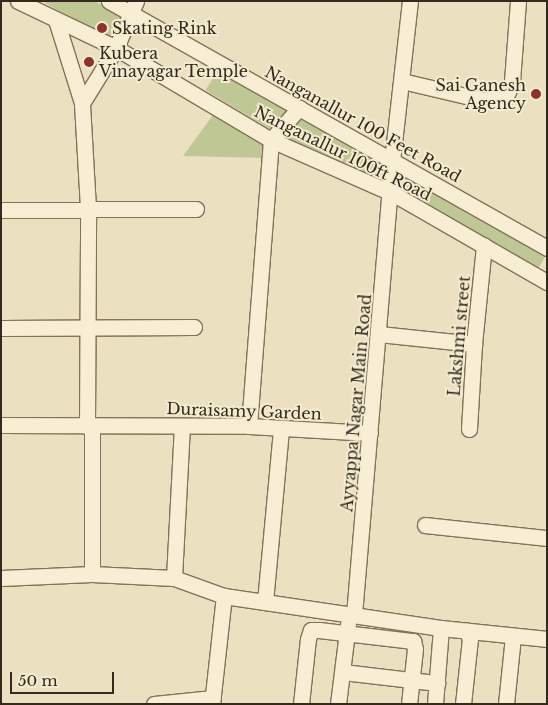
<!DOCTYPE html>
<style>
body{margin:0}
#map{position:relative;width:548px;height:705px;overflow:hidden;background:#ebe1c0;font-family:"Libre Baskerville",serif}
div>[style]{position:absolute}
.green>*{inset:0;background:#bfc895;transform-origin:0 0}
.roads{filter:drop-shadow(1px 0 #837259) drop-shadow(-1px 0 #837259) drop-shadow(0 1px #837259) drop-shadow(0 -1px #837259)}
.street>*{height:15px;margin:-7.5px;padding:0 7.5px;transform-origin:7.5px;border-radius:7.5px;background:#f7eed3}
.dots>*{width:14px;height:14px;translate:-50% -50%;box-sizing:border-box;border:2px solid #f3ebcf;border-radius:50%}
span{translate:-50% -50%;white-space:nowrap;text-align:center;line-height:1.15;-webkit-text-stroke:4px #f3ebcf;paint-order:stroke}
.poi-label{font-size:16px;color:#33291d}
.left{translate:0 -50%;text-align:left}
.right{translate:-100% -50%;text-align:right}
.street-label{font-size:16px;color:#33291d}
.frame{position:absolute;inset:0;border:2px solid #33291d;pointer-events:none}
.scale{position:absolute;left:10px;top:672px;width:104px;height:22px;box-sizing:border-box;border:2px solid #33291d;border-top:0;padding-left:6px;font-size:15px;line-height:18px;white-space:nowrap;color:#33291d;-webkit-text-stroke:4px #f3ebcf;paint-order:stroke}
</style>
<div id="map">
<div class="green">
<i style="clip-path:polygon(42px 1px,95px 1px,121px 16px,109px 40px)"></i>
<i style="left:219px;top:68px;width:82px;height:26px;rotate:31deg"></i>
<i style="clip-path:polygon(213px 115px,264px 141px,263px 158px,183px 156px)"></i>
<i style="clip-path:polygon(300px 119px,388px 163px,386px 186px,283px 139px)"></i>
<i style="left:396px;top:167px;width:174px;height:23px;rotate:30deg"></i>
</div>
<div class="roads">
<div class="street">
<i style="left:18px;top:1px;width:109px;rotate:25.6deg"></i>
<i style="left:116px;top:48px;width:180px;rotate:30.7deg"></i>
<i style="left:271px;top:140px;width:132px;rotate:23.7deg"></i>
<i style="left:392px;top:193px;width:179px;rotate:29.9deg"></i>
<i style="left:109px;top:1px;width:503px;rotate:29.42deg"></i>
<i style="left:56px;top:20px;width:87px;rotate:72.6deg"></i>
<i style="left:402px;top:81px;width:83px;rotate:13.2deg"></i>
<i style="left:483px;top:100px;width:19px;rotate:-6deg"></i>
<i style="left:502px;top:98px;width:8px;rotate:-45deg"></i>
<i style="left:508px;top:92px;width:12px;rotate:-70deg"></i>
<i style="left:512px;top:81px;width:80px;rotate:-85.7deg"></i>
<i style="left:1px;top:210px;width:195px;rotate:-0.3deg"></i>
<i style="left:1px;top:328px;width:193px;rotate:-0.3deg"></i>
<i style="left:379px;top:334px;width:96px;rotate:6deg"></i>
<i style="left:1px;top:425px;width:248px;rotate:0.2deg"></i>
<i style="left:249px;top:426px;width:121px;rotate:3.3deg"></i>
<i style="left:87px;top:426px;width:218px;rotate:-89.7deg"></i>
<i style="left:88px;top:208px;width:105px;rotate:-93.3deg"></i>
<i style="left:82px;top:103px;width:65px;rotate:-58.3deg"></i>
<i style="left:116px;top:48px;width:51px;rotate:-66.9deg"></i>
<i style="left:249px;top:426px;width:287px;rotate:-85.6deg"></i>
<i style="left:271px;top:140px;width:43px;rotate:-48.8deg"></i>
<i style="left:469px;top:429px;width:85px;rotate:-86.6deg"></i>
<i style="left:474px;top:344px;width:99px;rotate:-84.2deg"></i>
<i style="left:425px;top:525px;width:123px;rotate:6.1deg"></i>
<i style="left:92px;top:574px;width:147px;rotate:-90deg"></i>
<i style="left:1px;top:578px;width:91px;rotate:-2.5deg"></i>
<i style="left:92px;top:574px;width:82px;rotate:2.8deg"></i>
<i style="left:174px;top:578px;width:53px;rotate:19.8deg"></i>
<i style="left:224px;top:596px;width:219px;rotate:8.4deg"></i>
<i style="left:441px;top:628px;width:107px;rotate:5.9deg"></i>
<i style="left:174px;top:578px;width:152px;rotate:-87deg"></i>
<i style="left:265px;top:602px;width:174px;rotate:-84.7deg"></i>
<i style="left:354px;top:615px;width:456px;rotate:-85.2deg"></i>
<i style="left:392px;top:161px;width:161px;rotate:-83.6deg"></i>
<i style="left:343px;top:672px;width:95px;rotate:6.7deg"></i>
<i style="left:154px;top:704px;width:59px;rotate:-5.8deg"></i>
<i style="left:212px;top:704px;width:109px;rotate:-83.7deg"></i>
<i style="left:301px;top:704px;width:65px;rotate:-83.9deg"></i>
<i style="left:308px;top:639px;width:9px;rotate:-72deg"></i>
<i style="left:311px;top:630px;width:8px"></i>
<i style="left:319px;top:630px;width:95px;rotate:6.7deg"></i>
<i style="left:413px;top:641px;width:8px;rotate:76deg"></i>
<i style="left:415px;top:649px;width:55px;rotate:96.2deg"></i>
<i style="left:338px;top:704px;width:81px;rotate:-82.9deg"></i>
<i style="left:435px;top:704px;width:76px;rotate:-85.5deg"></i>
<i style="left:463px;top:704px;width:65px;rotate:-83.9deg"></i>
<i style="left:470px;top:639px;width:9px;rotate:-111deg"></i>
<i style="left:506px;top:704px;width:68px;rotate:-84.1deg"></i>
</div>
</div>
<div class="dots">
<i style="left:102px;top:28px;background:#8f322c"></i>
<i style="left:89px;top:62px;background:#8f322c"></i>
<i style="left:536px;top:94px;background:#8f322c"></i>
</div>
<div class="poi-label">
<span class="left" style="left:112px;top:28px">Skating Rink</span>
<span class="left" style="left:99px;top:62px">Kubera<br>Vinayagar Temple</span>
<span class="right" style="left:526px;top:94px">Sai Ganesh<br>Agency</span>
</div>
<div class="street-label">
<span style="left:363px;top:124px;rotate:29deg">Nanganallur 100 Feet Road</span>
<span style="left:343px;top:153px;rotate:26deg">Nanganallur 100ft Road</span>
<span style="left:459px;top:336px;rotate:-85deg">Lakshmi street</span>
<span style="left:356px;top:403px;rotate:-85deg">Ayyappa Nagar Main Road</span>
<span style="left:244px;top:411px;rotate:2deg">Duraisamy Garden</span>
</div>
<div class="frame"></div>
<div class="scale">50 m</div>
</div>
